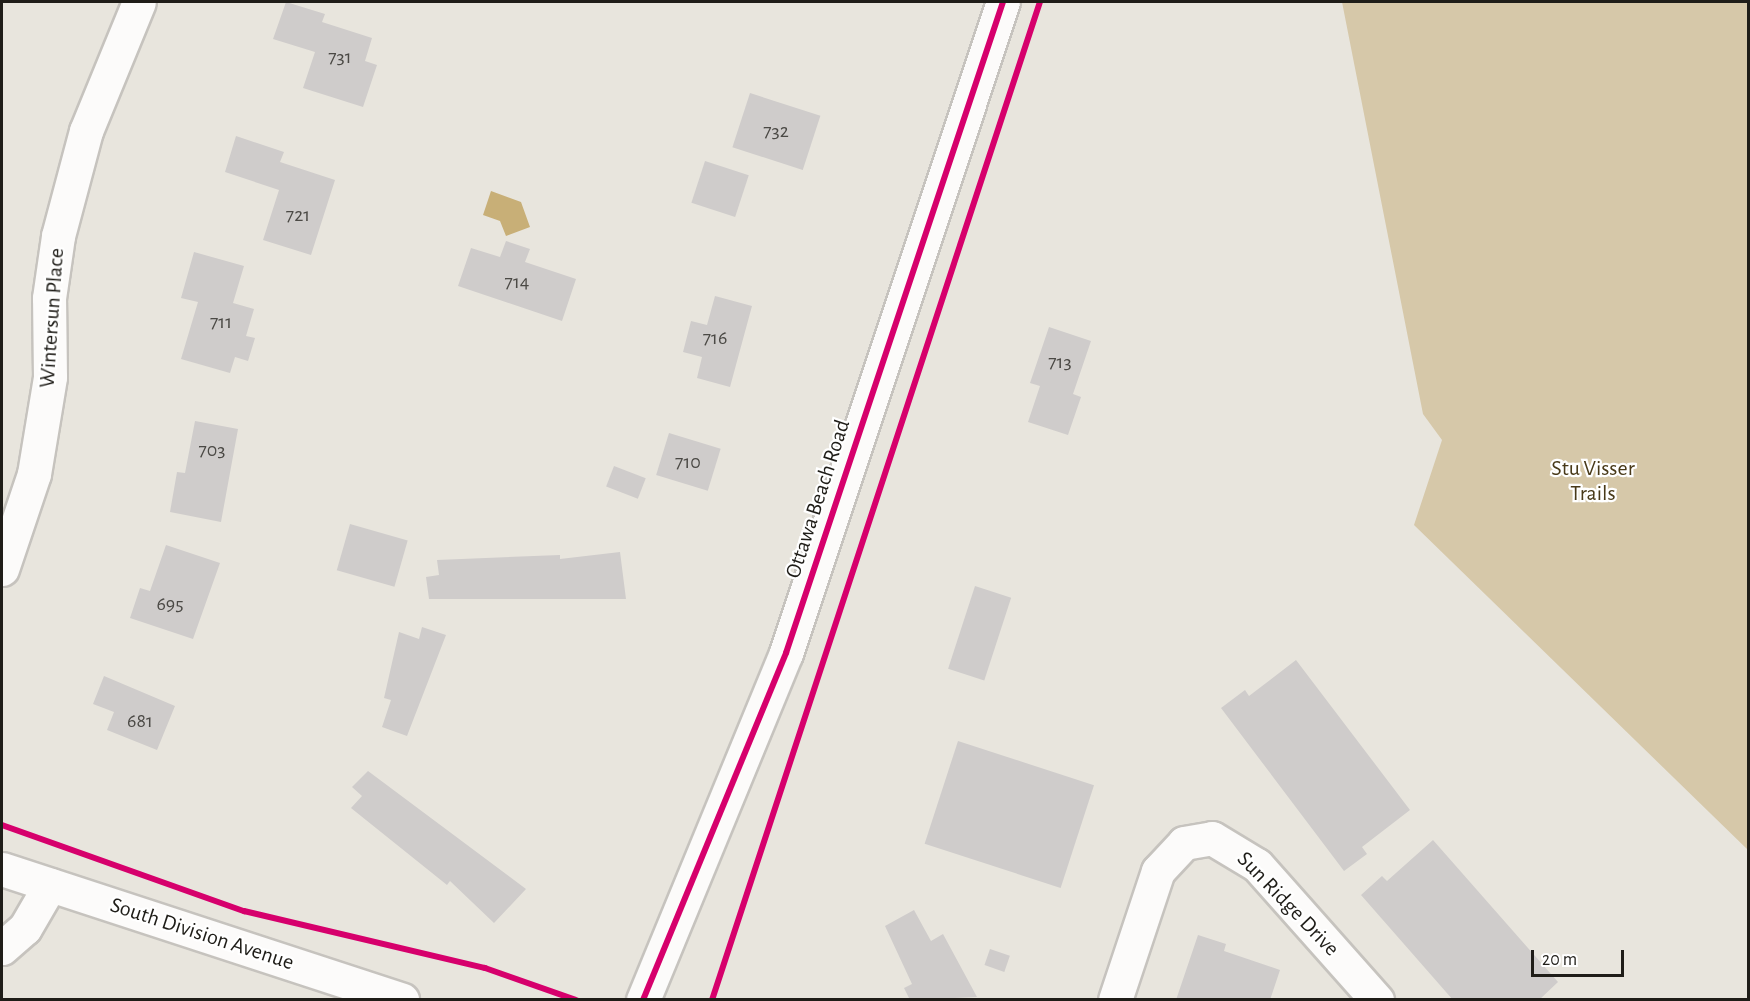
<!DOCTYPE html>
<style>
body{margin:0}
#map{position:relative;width:1750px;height:1001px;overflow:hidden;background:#e8e5dd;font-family:"Alegreya Sans",sans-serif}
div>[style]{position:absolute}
.green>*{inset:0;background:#d6c8a9}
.water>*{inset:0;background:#c8af77}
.building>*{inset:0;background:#cfcccb;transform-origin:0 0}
.roads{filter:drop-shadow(2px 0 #c6c3be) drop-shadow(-2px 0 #c6c3be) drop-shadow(0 2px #c6c3be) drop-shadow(0 -2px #c6c3be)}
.minor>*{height:33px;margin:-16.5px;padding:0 16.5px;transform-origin:16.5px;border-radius:16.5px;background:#fcfbfa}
.cycleway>*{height:6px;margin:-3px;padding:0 3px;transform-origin:3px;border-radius:3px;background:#d6006c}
span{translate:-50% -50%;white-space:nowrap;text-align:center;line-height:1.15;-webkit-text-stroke:4.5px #fff;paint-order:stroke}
.number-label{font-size:20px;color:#4b4945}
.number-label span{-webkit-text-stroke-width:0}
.street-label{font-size:22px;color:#1f1d18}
.park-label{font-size:22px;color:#483918}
.frame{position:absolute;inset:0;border:3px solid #1f1d18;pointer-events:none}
.scale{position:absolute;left:1531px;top:950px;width:93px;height:27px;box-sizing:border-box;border:3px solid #1f1d18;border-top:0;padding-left:8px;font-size:18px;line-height:21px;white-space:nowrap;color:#1f1d18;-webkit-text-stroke:4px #fff;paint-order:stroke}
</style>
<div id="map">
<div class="green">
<i style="clip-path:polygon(1342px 2px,1748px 2px,1748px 850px,1414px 525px,1442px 440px,1423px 414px)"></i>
</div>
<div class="water">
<i style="clip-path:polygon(491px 191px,521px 202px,530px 227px,506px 236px,500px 221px,483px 215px)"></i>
</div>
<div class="building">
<i style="clip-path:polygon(286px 2px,325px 14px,322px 22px,372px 38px,365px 61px,377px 65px,363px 107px,303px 88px,315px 52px,273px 39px)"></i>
<i style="left:750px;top:93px;width:74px;height:57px;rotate:18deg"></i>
<i style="clip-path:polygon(236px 136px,284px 152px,280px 162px,335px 180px,311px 255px,263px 240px,279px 190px,225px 172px)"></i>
<i style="left:705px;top:161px;width:46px;height:44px;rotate:18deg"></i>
<i style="clip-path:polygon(506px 241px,530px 249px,525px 262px,576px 279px,562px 321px,458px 286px,471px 248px,500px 257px)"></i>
<i style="clip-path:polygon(194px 252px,244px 266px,233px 303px,254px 309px,246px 336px,255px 338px,248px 361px,235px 357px,230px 373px,181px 359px,198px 302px,181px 298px)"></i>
<i style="clip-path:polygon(715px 296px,752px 306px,730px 387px,697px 378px,702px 357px,683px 352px,691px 321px,707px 325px)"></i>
<i style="clip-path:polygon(1049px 327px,1091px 341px,1073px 394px,1081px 397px,1068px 435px,1028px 422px,1040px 386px,1030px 383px)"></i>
<i style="clip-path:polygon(195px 421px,238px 429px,221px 522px,170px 512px,177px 472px,185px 473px)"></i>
<i style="left:669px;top:433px;width:54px;height:44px;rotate:17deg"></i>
<i style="left:614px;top:466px;width:34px;height:22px;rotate:21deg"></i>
<i style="left:350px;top:524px;width:60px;height:48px;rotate:16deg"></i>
<i style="clip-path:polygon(166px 545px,220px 563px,193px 639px,130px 618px,140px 588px,150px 591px)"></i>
<i style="clip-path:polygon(620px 552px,626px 599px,429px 599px,426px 577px,439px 575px,437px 560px,560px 555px,560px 559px)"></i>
<i style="left:975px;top:586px;width:38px;height:87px;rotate:18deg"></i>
<i style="clip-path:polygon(422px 627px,446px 635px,407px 736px,382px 727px,391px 700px,384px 698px,399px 632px,419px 639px)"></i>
<i style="clip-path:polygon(1296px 660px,1410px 810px,1362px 847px,1367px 854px,1344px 871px,1221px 708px,1245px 690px,1249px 696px)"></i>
<i style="clip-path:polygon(104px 676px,175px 706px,157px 750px,107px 730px,114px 712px,93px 704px)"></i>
<i style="left:958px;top:741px;width:143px;height:108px;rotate:18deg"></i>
<i style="clip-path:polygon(368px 771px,526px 889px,494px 923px,450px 881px,447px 885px,351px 808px,362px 796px,352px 787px)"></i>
<i style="clip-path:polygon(1433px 840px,1558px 982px,1539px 1000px,1453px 1000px,1361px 895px,1382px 876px,1387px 881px)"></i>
<i style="clip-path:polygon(914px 910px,931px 941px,943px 934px,977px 997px,910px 1000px,904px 988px,912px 984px,885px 926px)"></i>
<i style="clip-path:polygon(1198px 935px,1226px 944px,1224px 951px,1280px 970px,1270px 1000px,1176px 1000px)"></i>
<i style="left:990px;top:949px;width:21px;height:17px;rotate:19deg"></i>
</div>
<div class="roads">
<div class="minor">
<i style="left:2px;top:569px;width:100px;rotate:-71.4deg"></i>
<i style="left:34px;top:474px;width:98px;rotate:-80.6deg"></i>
<i style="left:50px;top:377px;width:79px;rotate:-90.7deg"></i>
<i style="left:49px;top:298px;width:63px;rotate:-81.7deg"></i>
<i style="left:58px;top:236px;width:109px;rotate:-75.1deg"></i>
<i style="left:86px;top:131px;width:139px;rotate:-67.7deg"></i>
<i style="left:2px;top:869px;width:421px;rotate:18.1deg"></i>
<i style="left:2px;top:948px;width:30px;rotate:-41deg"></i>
<i style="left:25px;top:928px;width:50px;rotate:-59.8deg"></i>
<i style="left:643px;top:1000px;width:375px;rotate:-67.6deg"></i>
<i style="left:786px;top:653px;width:686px;rotate:-71.57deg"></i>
<i style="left:1115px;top:1000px;width:136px;rotate:-71.6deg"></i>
<i style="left:1158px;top:871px;width:38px;rotate:-47deg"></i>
<i style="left:1184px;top:843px;width:28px;rotate:-10deg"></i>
<i style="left:1212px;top:838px;width:52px;rotate:31deg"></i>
<i style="left:1257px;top:865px;width:181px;rotate:48.4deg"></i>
</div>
</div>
<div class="cycleway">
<i style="left:2px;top:825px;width:257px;rotate:19.6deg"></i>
<i style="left:244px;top:911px;width:248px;rotate:13.3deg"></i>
<i style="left:485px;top:968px;width:96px;rotate:19.4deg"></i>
<i style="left:643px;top:1000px;width:375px;rotate:-67.6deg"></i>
<i style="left:786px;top:653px;width:686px;rotate:-71.57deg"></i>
<i style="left:712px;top:1000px;width:1051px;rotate:-71.81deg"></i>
</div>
<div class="number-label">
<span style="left:340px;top:57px">731</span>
<span style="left:776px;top:131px">732</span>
<span style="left:298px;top:215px">721</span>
<span style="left:517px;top:282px">714</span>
<span style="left:221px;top:322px">711</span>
<span style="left:715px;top:338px">716</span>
<span style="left:1060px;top:362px">713</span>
<span style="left:212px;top:450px">703</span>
<span style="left:688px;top:462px">710</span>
<span style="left:170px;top:604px">695</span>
<span style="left:140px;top:721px">681</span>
</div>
<div class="street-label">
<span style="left:52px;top:318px;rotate:-86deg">Wintersun Place</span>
<span style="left:818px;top:499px;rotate:-72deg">Ottawa Beach Road</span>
<span style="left:1288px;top:904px;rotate:46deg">Sun Ridge Drive</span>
<span style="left:202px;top:934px;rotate:18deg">South Division Avenue</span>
</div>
<div class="park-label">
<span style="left:1593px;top:481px">Stu Visser<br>Trails</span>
</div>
<div class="frame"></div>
<div class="scale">20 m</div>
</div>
